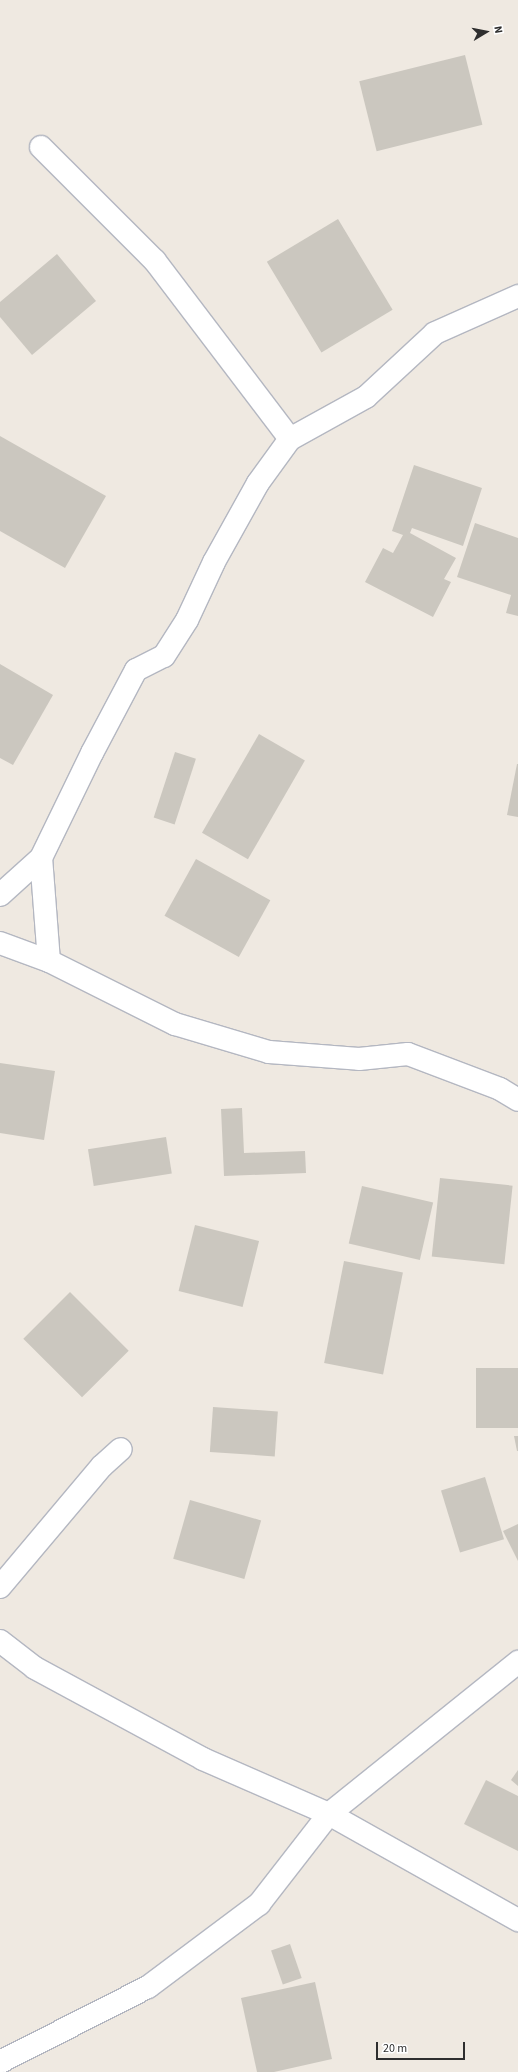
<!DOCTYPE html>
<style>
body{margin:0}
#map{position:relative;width:518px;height:2072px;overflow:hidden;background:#efe9e1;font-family:"Source Sans 3",sans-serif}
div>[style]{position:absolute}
.building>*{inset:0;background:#cbc7bf;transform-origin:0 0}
.roads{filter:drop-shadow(1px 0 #b4b7c1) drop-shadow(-1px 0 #b4b7c1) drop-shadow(0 1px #b4b7c1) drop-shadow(0 -1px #b4b7c1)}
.minor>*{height:22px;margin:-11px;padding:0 11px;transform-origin:11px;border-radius:11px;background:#fff}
span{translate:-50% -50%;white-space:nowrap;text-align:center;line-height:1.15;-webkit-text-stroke:4px #fff;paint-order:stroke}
.north{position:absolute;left:466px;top:12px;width:40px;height:40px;-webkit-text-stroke:3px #fff;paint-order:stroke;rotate:80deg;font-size:11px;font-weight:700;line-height:16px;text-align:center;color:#2e2e2e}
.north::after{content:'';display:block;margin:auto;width:14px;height:18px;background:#2e2e2e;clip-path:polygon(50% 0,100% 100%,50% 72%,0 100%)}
.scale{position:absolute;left:376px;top:2042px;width:89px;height:18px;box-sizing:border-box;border:2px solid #2e2e2e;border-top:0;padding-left:5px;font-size:12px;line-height:14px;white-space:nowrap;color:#2e2e2e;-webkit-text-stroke:3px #fff;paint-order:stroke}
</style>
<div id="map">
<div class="building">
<i style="left:465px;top:55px;width:72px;height:109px;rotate:76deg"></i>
<i style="left:338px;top:219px;width:106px;height:83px;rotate:59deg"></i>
<i style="clip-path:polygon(57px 254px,96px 301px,32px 355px,0 317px,0 302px)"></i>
<i style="clip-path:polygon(0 436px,106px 496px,65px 568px,0 531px)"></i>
<i style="clip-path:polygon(414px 465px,482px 488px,463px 546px,412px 528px,410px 533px,456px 558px,444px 579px,451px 582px,433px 617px,365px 582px,383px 548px,393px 553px,403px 535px,392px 531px)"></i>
<i style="clip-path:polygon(475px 523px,518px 538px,518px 616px,506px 613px,511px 595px,457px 577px)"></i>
<i style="clip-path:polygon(0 664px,53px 695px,13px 765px,0 758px)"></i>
<i style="left:259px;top:734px;width:53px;height:114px;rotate:30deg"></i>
<i style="left:175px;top:752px;width:22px;height:69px;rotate:18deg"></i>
<i style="clip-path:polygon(517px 764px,518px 764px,518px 817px,507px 815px)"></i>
<i style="left:196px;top:859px;width:85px;height:65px;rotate:29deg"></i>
<i style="clip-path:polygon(0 1063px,55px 1071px,44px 1140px,0 1133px)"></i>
<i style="clip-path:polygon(242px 1108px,244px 1153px,305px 1151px,306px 1173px,224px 1176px,221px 1109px)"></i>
<i style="left:166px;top:1137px;width:37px;height:79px;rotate:81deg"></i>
<i style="left:440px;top:1178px;width:73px;height:79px;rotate:6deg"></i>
<i style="left:362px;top:1186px;width:73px;height:59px;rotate:13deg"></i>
<i style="left:195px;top:1225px;width:66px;height:68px;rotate:14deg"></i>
<i style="left:344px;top:1261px;width:60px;height:104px;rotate:11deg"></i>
<i style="left:70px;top:1292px;width:83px;height:66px;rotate:45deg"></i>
<i style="left:518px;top:1368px;width:60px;height:42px;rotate:90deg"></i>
<i style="left:213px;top:1407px;width:65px;height:45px;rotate:4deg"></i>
<i style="clip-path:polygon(514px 1436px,518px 1436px,518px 1451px,517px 1451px)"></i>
<i style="left:485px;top:1477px;width:65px;height:46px;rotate:73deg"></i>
<i style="left:190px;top:1500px;width:74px;height:61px;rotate:16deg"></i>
<i style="clip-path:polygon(518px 1524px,518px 1561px,503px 1531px)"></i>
<i style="clip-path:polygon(518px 1770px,518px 1786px,511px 1780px)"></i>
<i style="clip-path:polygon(486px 1780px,518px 1796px,518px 1851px,464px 1824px)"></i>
<i style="left:290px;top:1944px;width:36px;height:20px;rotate:71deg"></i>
<i style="clip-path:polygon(315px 1982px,332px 2059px,274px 2072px,257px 2072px,241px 1998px)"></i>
</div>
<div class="roads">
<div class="minor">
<i style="left:41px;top:147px;width:161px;rotate:45deg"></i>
<i style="left:155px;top:261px;width:223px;rotate:52.8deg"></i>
<i style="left:0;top:895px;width:55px;rotate:-42.1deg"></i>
<i style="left:0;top:943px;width:52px;rotate:20.2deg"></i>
<i style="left:49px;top:961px;width:141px;rotate:26.6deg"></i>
<i style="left:175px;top:1024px;width:98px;rotate:16.6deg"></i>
<i style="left:269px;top:1052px;width:90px;rotate:4.4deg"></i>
<i style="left:359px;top:1059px;width:49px;rotate:-5.8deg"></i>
<i style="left:408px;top:1054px;width:98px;rotate:20.8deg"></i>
<i style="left:500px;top:1089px;width:21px;rotate:31deg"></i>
<i style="left:49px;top:961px;width:103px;rotate:-94.4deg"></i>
<i style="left:41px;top:858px;width:117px;rotate:-64.1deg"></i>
<i style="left:92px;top:753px;width:94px;rotate:-62.1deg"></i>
<i style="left:136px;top:670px;width:31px;rotate:-27deg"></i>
<i style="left:164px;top:656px;width:43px;rotate:-57.4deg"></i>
<i style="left:187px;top:620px;width:64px;rotate:-65deg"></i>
<i style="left:214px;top:562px;width:90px;rotate:-60.9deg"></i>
<i style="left:258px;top:483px;width:54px;rotate:-54deg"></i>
<i style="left:290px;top:439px;width:87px;rotate:-28.9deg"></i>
<i style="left:366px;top:397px;width:94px;rotate:-42.8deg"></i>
<i style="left:435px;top:333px;width:91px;rotate:-24deg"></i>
<i style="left:0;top:1587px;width:158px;rotate:-49.9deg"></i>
<i style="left:102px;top:1466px;width:25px;rotate:-42deg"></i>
<i style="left:0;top:1641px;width:44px;rotate:37.6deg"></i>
<i style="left:35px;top:1668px;width:191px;rotate:28.4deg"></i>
<i style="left:203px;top:1759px;width:137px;rotate:23.6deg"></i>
<i style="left:329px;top:1814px;width:217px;rotate:29.3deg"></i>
<i style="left:0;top:2062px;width:166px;rotate:-26.9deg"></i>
<i style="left:148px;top:1987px;width:139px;rotate:-36.8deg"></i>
<i style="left:259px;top:1904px;width:114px;rotate:-52.1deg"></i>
<i style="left:329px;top:1814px;width:243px;rotate:-38.8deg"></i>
</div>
</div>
<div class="north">N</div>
<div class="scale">20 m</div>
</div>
